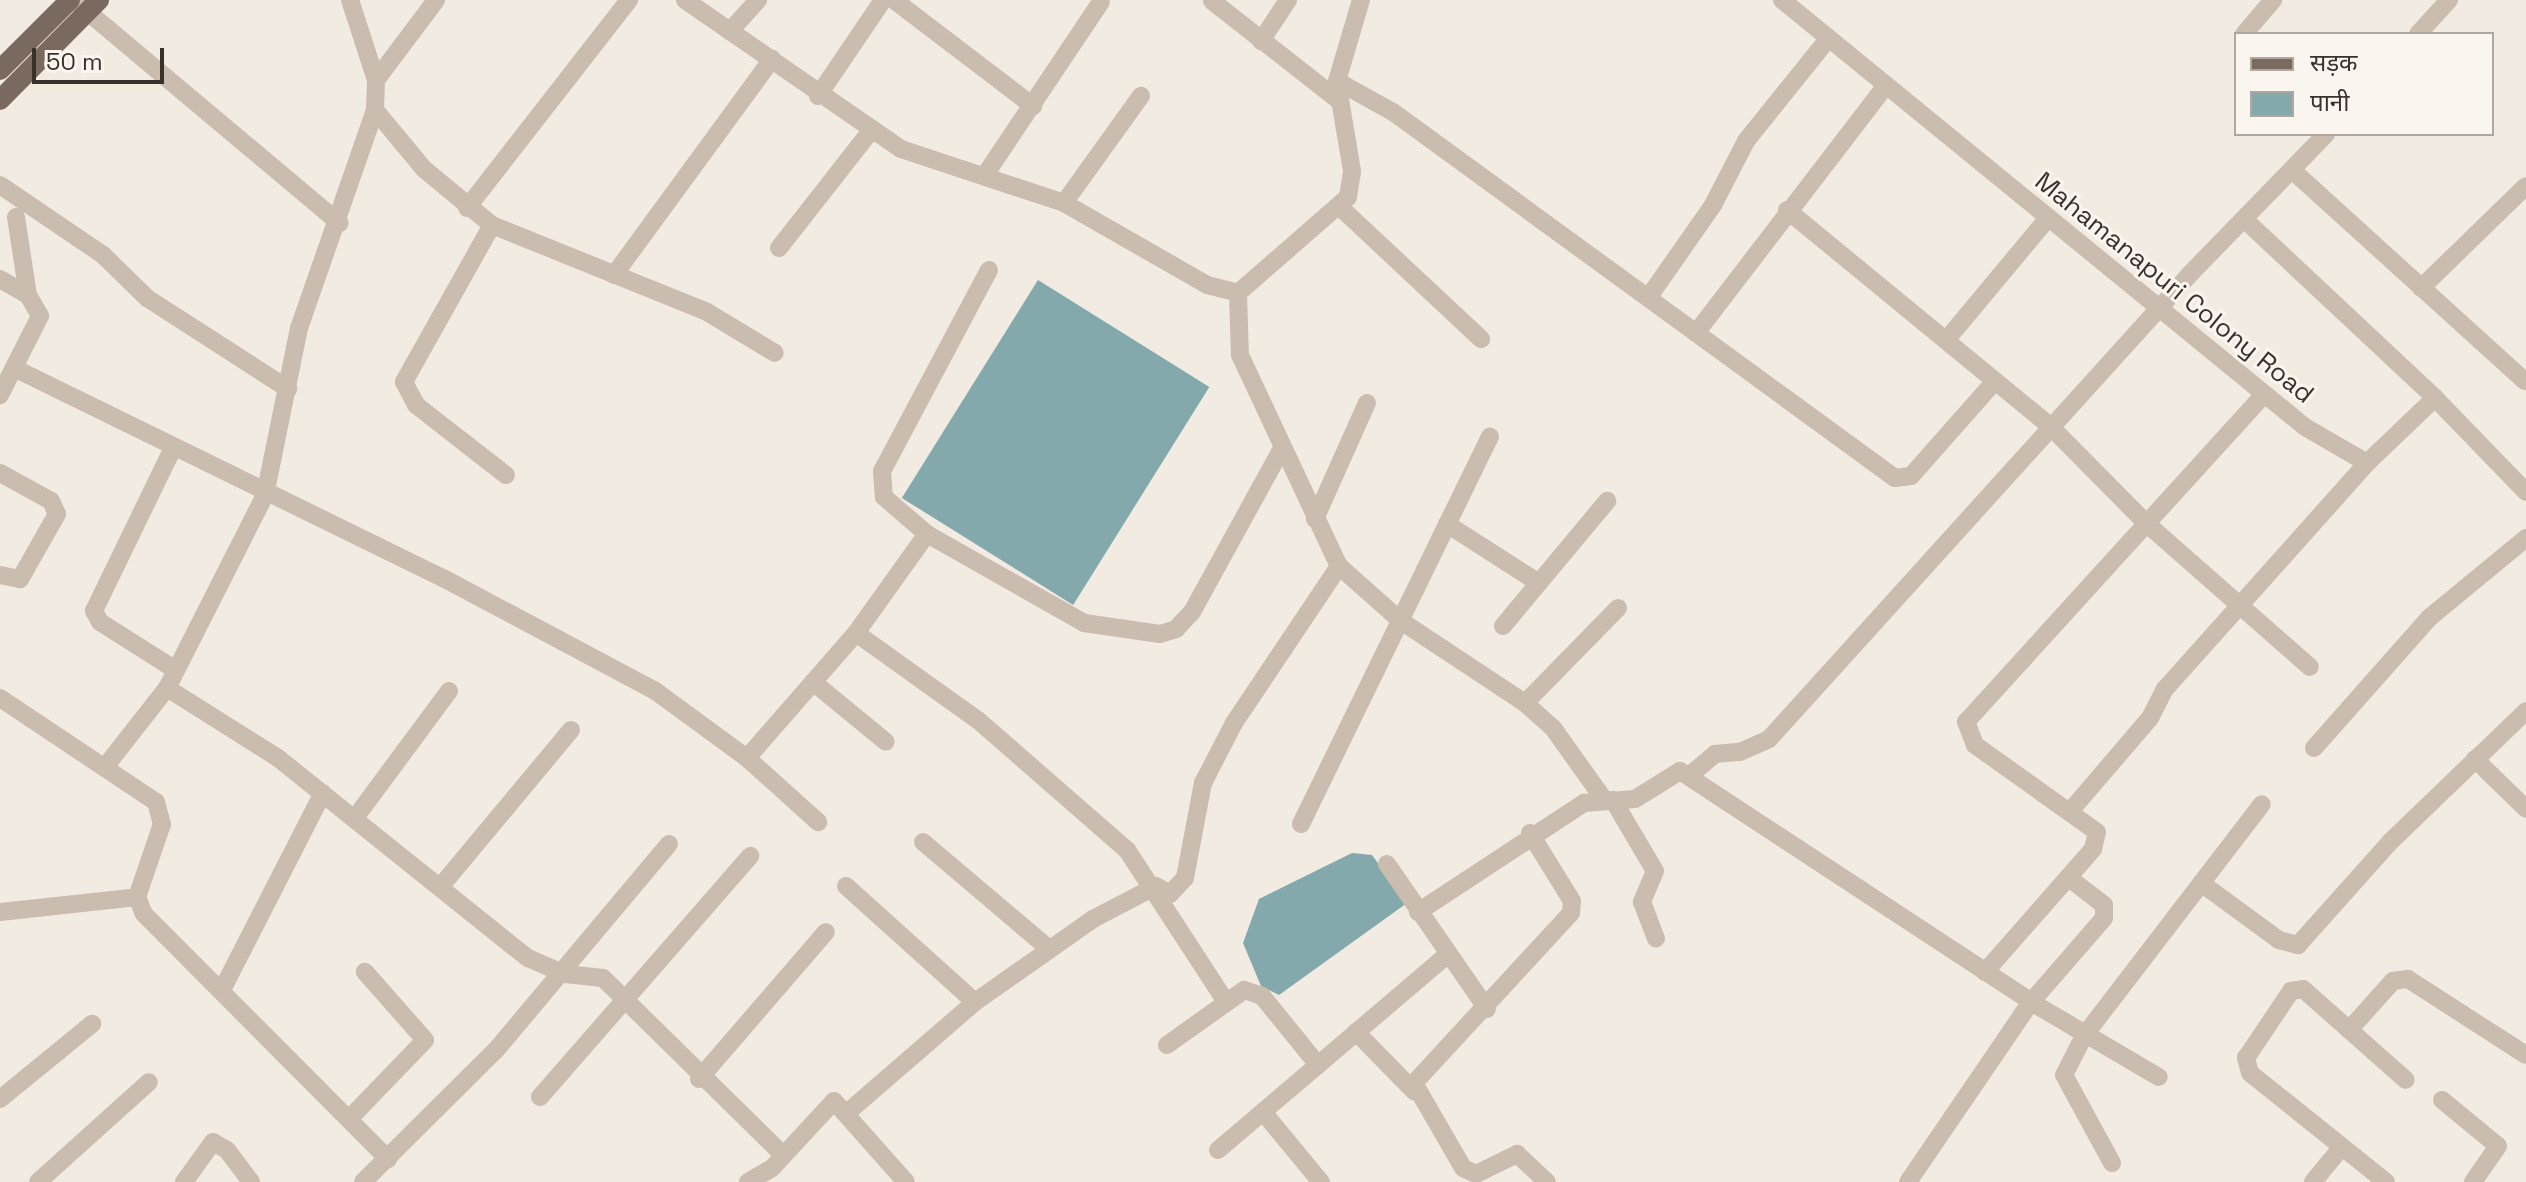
<!DOCTYPE html>
<meta charset="utf-8">
<style>
body{margin:0}
#map{position:relative;width:2526px;height:1182px;overflow:hidden;background:#f2ebe2;font-family:"Space Grotesk","Noto Sans Devanagari",sans-serif}
div>[style]{position:absolute}
.water>*{inset:0;background:#83a9ad;transform-origin:0 0}
.street>*{height:18px;margin:-9px;padding:0 9px;transform-origin:9px;border-radius:9px;background:#cabcae}
.primary>*{height:20px;margin:-10px;padding:0 10px;transform-origin:10px;border-radius:10px;background:#7a695e}
span{translate:-50% -50%;white-space:nowrap;text-align:center;line-height:1.15;-webkit-text-stroke:6px #faf5ee;paint-order:stroke}
.street-label{font-size:26px;color:#39312c}
.legend{position:absolute;left:2234px;top:32px;width:260px;height:104px;box-sizing:border-box;background:#faf5ee;border:2px solid #ada7a0;margin:0;padding:10px 14px;list-style:none;font-size:24px;color:#39312c}
.legend li{display:flex;align-items:center;gap:16px;height:40px}
.legend b{width:40px;border:2px solid #ada7a0}
.scale{position:absolute;left:32px;top:48px;width:132px;height:36px;box-sizing:border-box;border:4px solid #39312c;border-top:0;padding-left:10px;font-size:24px;line-height:28px;white-space:nowrap;color:#39312c;-webkit-text-stroke:6px #faf5ee;paint-order:stroke}
</style>
<div id="map">
<div class="water">
<i style="left:1038px;top:280px;width:202px;height:257px;rotate:32deg"></i>
<i style="clip-path:polygon(1352px 853px,1372px 855px,1407px 903px,1279px 995px,1261px 986px,1243px 943px,1259px 899px)"></i>
</div>
<div class="street">
<i style="left:350px;top:0;width:84px;rotate:72deg"></i>
<i style="left:376px;top:80px;width:30px;rotate:92deg"></i>
<i style="left:375px;top:110px;width:231px;rotate:109.2deg"></i>
<i style="left:299px;top:328px;width:170px;rotate:101.5deg"></i>
<i style="left:265px;top:495px;width:216px;rotate:116.9deg"></i>
<i style="left:167px;top:688px;width:131px;rotate:32.2deg"></i>
<i style="left:278px;top:758px;width:320px;rotate:38.7deg"></i>
<i style="left:528px;top:958px;width:40px;rotate:23.4deg"></i>
<i style="left:565px;top:974px;width:38px;rotate:6deg"></i>
<i style="left:603px;top:978px;width:252px;rotate:44.5deg"></i>
<i style="left:685px;top:0;width:262px;rotate:34.6deg"></i>
<i style="left:901px;top:149px;width:172px;rotate:18.3deg"></i>
<i style="left:1064px;top:203px;width:165px;rotate:29.8deg"></i>
<i style="left:1207px;top:285px;width:32px;rotate:14deg"></i>
<i style="left:1238px;top:293px;width:146px;rotate:-41.1deg"></i>
<i style="left:1348px;top:197px;width:26px;rotate:-81deg"></i>
<i style="left:1352px;top:171px;width:91px;rotate:-99.5deg"></i>
<i style="left:1337px;top:81px;width:84px;rotate:-73.5deg"></i>
<i style="left:894px;top:0;width:175px;rotate:37.3deg"></i>
<i style="left:1782px;top:0;width:675px;rotate:39.23deg"></i>
<i style="left:2305px;top:427px;width:72px;rotate:30.1deg"></i>
<i style="left:2367px;top:463px;width:94px;rotate:-43.7deg"></i>
<i style="left:2435px;top:398px;width:131px;rotate:45.9deg"></i>
<i style="left:1212px;top:1px;width:159px;rotate:38.1deg"></i>
<i style="left:76px;top:2px;width:344px;rotate:40deg"></i>
<i style="left:730px;top:31px;width:42px;rotate:-47.9deg"></i>
<i style="left:2244px;top:34px;width:45px;rotate:-49.5deg"></i>
<i style="left:2418px;top:34px;width:46px;rotate:-47.6deg"></i>
<i style="left:1261px;top:41px;width:49px;rotate:-56.6deg"></i>
<i style="left:376px;top:80px;width:100px;rotate:-53.1deg"></i>
<i style="left:1337px;top:81px;width:64px;rotate:29deg"></i>
<i style="left:1393px;top:112px;width:621px;rotate:36.1deg"></i>
<i style="left:1895px;top:478px;width:16px;rotate:-7deg"></i>
<i style="left:1911px;top:476px;width:127px;rotate:-48.5deg"></i>
<i style="left:818px;top:96px;width:116px;rotate:-55.9deg"></i>
<i style="left:375px;top:110px;width:77px;rotate:50.3deg"></i>
<i style="left:424px;top:169px;width:88px;rotate:39.5deg"></i>
<i style="left:492px;top:225px;width:232px;rotate:22deg"></i>
<i style="left:707px;top:312px;width:79px;rotate:31.1deg"></i>
<i style="left:2292px;top:170px;width:314px;rotate:42.2deg"></i>
<i style="left:985px;top:175px;width:208px;rotate:-56.2deg"></i>
<i style="left:0;top:185px;width:125px;rotate:34.2deg"></i>
<i style="left:103px;top:255px;width:62px;rotate:44.3deg"></i>
<i style="left:147px;top:298px;width:168px;rotate:32.8deg"></i>
<i style="left:1064px;top:203px;width:132px;rotate:-54.3deg"></i>
<i style="left:467px;top:208px;width:264px;rotate:-52.1deg"></i>
<i style="left:1341px;top:208px;width:192px;rotate:43.1deg"></i>
<i style="left:1787px;top:210px;width:340px;rotate:39.4deg"></i>
<i style="left:2050px;top:426px;width:136px;rotate:45.3deg"></i>
<i style="left:2146px;top:523px;width:218px;rotate:41.3deg"></i>
<i style="left:16px;top:217px;width:79px;rotate:81.3deg"></i>
<i style="left:2244px;top:219px;width:262px;rotate:43.1deg"></i>
<i style="left:492px;top:225px;width:180px;rotate:119.3deg"></i>
<i style="left:404px;top:382px;width:26px;rotate:62deg"></i>
<i style="left:416px;top:405px;width:114px;rotate:37.9deg"></i>
<i style="left:779px;top:248px;width:147px;rotate:-51.9deg"></i>
<i style="left:989px;top:270px;width:228px;rotate:118deg"></i>
<i style="left:882px;top:471px;width:26px;rotate:86deg"></i>
<i style="left:884px;top:497px;width:57px;rotate:40.7deg"></i>
<i style="left:927px;top:534px;width:180px;rotate:29.5deg"></i>
<i style="left:1084px;top:623px;width:77px;rotate:8.2deg"></i>
<i style="left:1160px;top:634px;width:17px;rotate:-17deg"></i>
<i style="left:1176px;top:629px;width:23px;rotate:-47deg"></i>
<i style="left:1192px;top:612px;width:185px;rotate:-61.2deg"></i>
<i style="left:614px;top:275px;width:268px;rotate:-53.8deg"></i>
<i style="left:0;top:279px;width:32px;rotate:30deg"></i>
<i style="left:28px;top:295px;width:24px;rotate:60deg"></i>
<i style="left:40px;top:316px;width:89px;rotate:116.9deg"></i>
<i style="left:2421px;top:288px;width:146px;rotate:-44.2deg"></i>
<i style="left:1238px;top:293px;width:62px;rotate:88.2deg"></i>
<i style="left:1240px;top:355px;width:233px;rotate:64.9deg"></i>
<i style="left:1339px;top:566px;width:83px;rotate:41.6deg"></i>
<i style="left:1401px;top:621px;width:149px;rotate:33.5deg"></i>
<i style="left:1525px;top:703px;width:38px;rotate:42deg"></i>
<i style="left:1553px;top:728px;width:86px;rotate:54.5deg"></i>
<i style="left:1648px;top:298px;width:113px;rotate:-55deg"></i>
<i style="left:1713px;top:205px;width:72px;rotate:-62.7deg"></i>
<i style="left:1746px;top:141px;width:131px;rotate:-51.2deg"></i>
<i style="left:1696px;top:333px;width:309px;rotate:-52.5deg"></i>
<i style="left:1948px;top:338px;width:156px;rotate:-50.2deg"></i>
<i style="left:16px;top:369px;width:475px;rotate:26.1deg"></i>
<i style="left:443px;top:578px;width:239px;rotate:28deg"></i>
<i style="left:654px;top:690px;width:115px;rotate:36.2deg"></i>
<i style="left:747px;top:758px;width:96px;rotate:42deg"></i>
<i style="left:173px;top:448px;width:181px;rotate:115.9deg"></i>
<i style="left:94px;top:611px;width:13px;rotate:61deg"></i>
<i style="left:100px;top:622px;width:88px;rotate:32.4deg"></i>
<i style="left:0;top:473px;width:58px;rotate:28.8deg"></i>
<i style="left:51px;top:501px;width:14px;rotate:65deg"></i>
<i style="left:57px;top:514px;width:75px;rotate:119.6deg"></i>
<i style="left:20px;top:579px;width:20px;rotate:-169deg"></i>
<i style="left:1315px;top:519px;width:127px;rotate:-65.9deg"></i>
<i style="left:1447px;top:524px;width:109px;rotate:32.7deg"></i>
<i style="left:1503px;top:626px;width:163px;rotate:-50.2deg"></i>
<i style="left:856px;top:633px;width:151px;rotate:35.6deg"></i>
<i style="left:979px;top:721px;width:196px;rotate:41.1deg"></i>
<i style="left:1127px;top:850px;width:178px;rotate:56.9deg"></i>
<i style="left:813px;top:682px;width:94px;rotate:39.4deg"></i>
<i style="left:0;top:698px;width:187px;rotate:33.7deg"></i>
<i style="left:156px;top:802px;width:23px;rotate:75deg"></i>
<i style="left:162px;top:824px;width:77px;rotate:108.9deg"></i>
<i style="left:137px;top:897px;width:18px;rotate:68deg"></i>
<i style="left:144px;top:914px;width:346px;rotate:45.1deg"></i>
<i style="left:1525px;top:703px;width:133px;rotate:-45.6deg"></i>
<i style="left:2314px;top:748px;width:174px;rotate:-48.5deg"></i>
<i style="left:2429px;top:618px;width:126px;rotate:-39.5deg"></i>
<i style="left:747px;top:758px;width:166px;rotate:-48.9deg"></i>
<i style="left:856px;top:633px;width:122px;rotate:-54.4deg"></i>
<i style="left:2475px;top:759px;width:71px;rotate:44.4deg"></i>
<i style="left:105px;top:767px;width:100px;rotate:-51.9deg"></i>
<i style="left:1690px;top:775px;width:33px;rotate:-40deg"></i>
<i style="left:1715px;top:754px;width:25px;rotate:-5deg"></i>
<i style="left:1740px;top:752px;width:32px;rotate:-24deg"></i>
<i style="left:1769px;top:739px;width:627px;rotate:-47.84deg"></i>
<i style="left:2190px;top:274px;width:195px;rotate:-45.8deg"></i>
<i style="left:1613px;top:800px;width:82px;rotate:59.4deg"></i>
<i style="left:1655px;top:871px;width:34px;rotate:113deg"></i>
<i style="left:1642px;top:902px;width:39px;rotate:69deg"></i>
<i style="left:2072px;top:809px;width:120px;rotate:-49.4deg"></i>
<i style="left:2150px;top:718px;width:33px;rotate:-63deg"></i>
<i style="left:2165px;top:689px;width:303px;rotate:-48.2deg"></i>
<i style="left:355px;top:818px;width:158px;rotate:-53.5deg"></i>
<i style="left:1301px;top:824px;width:431px;rotate:-64deg"></i>
<i style="left:1530px;top:833px;width:80px;rotate:58.3deg"></i>
<i style="left:1572px;top:901px;width:12px;rotate:95deg"></i>
<i style="left:1571px;top:913px;width:231px;rotate:132.7deg"></i>
<i style="left:1414px;top:1083px;width:98px;rotate:60deg"></i>
<i style="left:1463px;top:1168px;width:14px;rotate:25deg"></i>
<i style="left:1476px;top:1174px;width:46px;rotate:-26deg"></i>
<i style="left:1517px;top:1154px;width:41px;rotate:43deg"></i>
<i style="left:923px;top:842px;width:165px;rotate:40.3deg"></i>
<i style="left:1387px;top:864px;width:176px;rotate:55.4deg"></i>
<i style="left:2201px;top:883px;width:97px;rotate:36.2deg"></i>
<i style="left:2279px;top:940px;width:20px;rotate:15deg"></i>
<i style="left:2298px;top:945px;width:138px;rotate:-48.2deg"></i>
<i style="left:2390px;top:842px;width:189px;rotate:-43.9deg"></i>
<i style="left:441px;top:886px;width:203px;rotate:-50.2deg"></i>
<i style="left:846px;top:886px;width:173px;rotate:42deg"></i>
<i style="left:1156px;top:886px;width:16px;rotate:30deg"></i>
<i style="left:1170px;top:894px;width:22px;rotate:-47deg"></i>
<i style="left:1185px;top:878px;width:97px;rotate:-79.3deg"></i>
<i style="left:1203px;top:783px;width:68px;rotate:-62.7deg"></i>
<i style="left:1234px;top:723px;width:189px;rotate:-56.2deg"></i>
<i style="left:0;top:912px;width:138px;rotate:-6.2deg"></i>
<i style="left:1418px;top:912px;width:199px;rotate:-33.3deg"></i>
<i style="left:1584px;top:803px;width:51px;rotate:-4.5deg"></i>
<i style="left:1635px;top:799px;width:53px;rotate:-31.9deg"></i>
<i style="left:1680px;top:771px;width:420px;rotate:33.3deg"></i>
<i style="left:2031px;top:1002px;width:148px;rotate:30.4deg"></i>
<i style="left:1985px;top:972px;width:164px;rotate:-48.7deg"></i>
<i style="left:2093px;top:849px;width:17px;rotate:-77deg"></i>
<i style="left:2097px;top:832px;width:150px;rotate:-144.5deg"></i>
<i style="left:1975px;top:745px;width:25px;rotate:-111deg"></i>
<i style="left:1966px;top:722px;width:443px;rotate:-47.7deg"></i>
<i style="left:222px;top:990px;width:221px;rotate:-62.9deg"></i>
<i style="left:2349px;top:1030px;width:66px;rotate:-48.1deg"></i>
<i style="left:2393px;top:981px;width:15px;rotate:-8deg"></i>
<i style="left:2408px;top:979px;width:140px;rotate:32.8deg"></i>
<i style="left:1356px;top:1032px;width:83px;rotate:45.5deg"></i>
<i style="left:1167px;top:1045px;width:95px;rotate:-35.5deg"></i>
<i style="left:1244px;top:990px;width:19px;rotate:18deg"></i>
<i style="left:1262px;top:996px;width:89px;rotate:50.9deg"></i>
<i style="left:699px;top:1079px;width:194px;rotate:-49.2deg"></i>
<i style="left:540px;top:1097px;width:320px;rotate:-48.9deg"></i>
<i style="left:0;top:1099px;width:119px;rotate:-39.2deg"></i>
<i style="left:2442px;top:1100px;width:72px;rotate:39.4deg"></i>
<i style="left:2498px;top:1146px;width:44px;rotate:124.8deg"></i>
<i style="left:848px;top:1112px;width:168px;rotate:-40.9deg"></i>
<i style="left:975px;top:1002px;width:144px;rotate:-35.1deg"></i>
<i style="left:1093px;top:919px;width:71px;rotate:-27.6deg"></i>
<i style="left:1263px;top:1112px;width:91px;rotate:50.4deg"></i>
<i style="left:350px;top:1118px;width:108px;rotate:-46.1deg"></i>
<i style="left:425px;top:1040px;width:91px;rotate:-131.4deg"></i>
<i style="left:1218px;top:1150px;width:299px;rotate:-40.4deg"></i>
<i style="left:2112px;top:1163px;width:100px;rotate:-118.6deg"></i>
<i style="left:2064px;top:1075px;width:44px;rotate:-62.9deg"></i>
<i style="left:2084px;top:1036px;width:292px;rotate:-52.5deg"></i>
<i style="left:38px;top:1182px;width:149px;rotate:-42deg"></i>
<i style="left:184px;top:1182px;width:49px;rotate:-54.1deg"></i>
<i style="left:213px;top:1142px;width:16px;rotate:30deg"></i>
<i style="left:227px;top:1150px;width:40px;rotate:53deg"></i>
<i style="left:363px;top:1182px;width:187px;rotate:-44.8deg"></i>
<i style="left:496px;top:1050px;width:269px;rotate:-50deg"></i>
<i style="left:748px;top:1182px;width:28px;rotate:-30deg"></i>
<i style="left:772px;top:1168px;width:91px;rotate:-47.2deg"></i>
<i style="left:834px;top:1101px;width:108px;rotate:48.4deg"></i>
<i style="left:1908px;top:1182px;width:218px;rotate:-55.7deg"></i>
<i style="left:2031px;top:1002px;width:111px;rotate:-49deg"></i>
<i style="left:2104px;top:918px;width:13px;rotate:-90deg"></i>
<i style="left:2104px;top:905px;width:44px;rotate:-142.4deg"></i>
<i style="left:2313px;top:1182px;width:44px;rotate:-50.5deg"></i>
<i style="left:2386px;top:1182px;width:174px;rotate:-141.3deg"></i>
<i style="left:2250px;top:1073px;width:16px;rotate:-105deg"></i>
<i style="left:2246px;top:1058px;width:81px;rotate:-56.1deg"></i>
<i style="left:2291px;top:991px;width:12px;rotate:-9deg"></i>
<i style="left:2303px;top:989px;width:137px;rotate:41.5deg"></i>
</div>
<div class="primary">
<i style="left:0;top:70px;width:99px;rotate:-45deg"></i>
<i style="left:0;top:100px;width:141px;rotate:-45.3deg"></i>
</div>
<div class="street-label">
<span style="left:2174px;top:288px;rotate:39deg">Mahamanapuri Colony Road</span>
</div>
<ul class="legend">
<li><b style="height:10px;background:#7a695e"></b>सड़क</li>
<li><b style="height:22px;background:#83a9ad"></b>पानी</li>
</ul>
<div class="scale">50 m</div>
</div>
